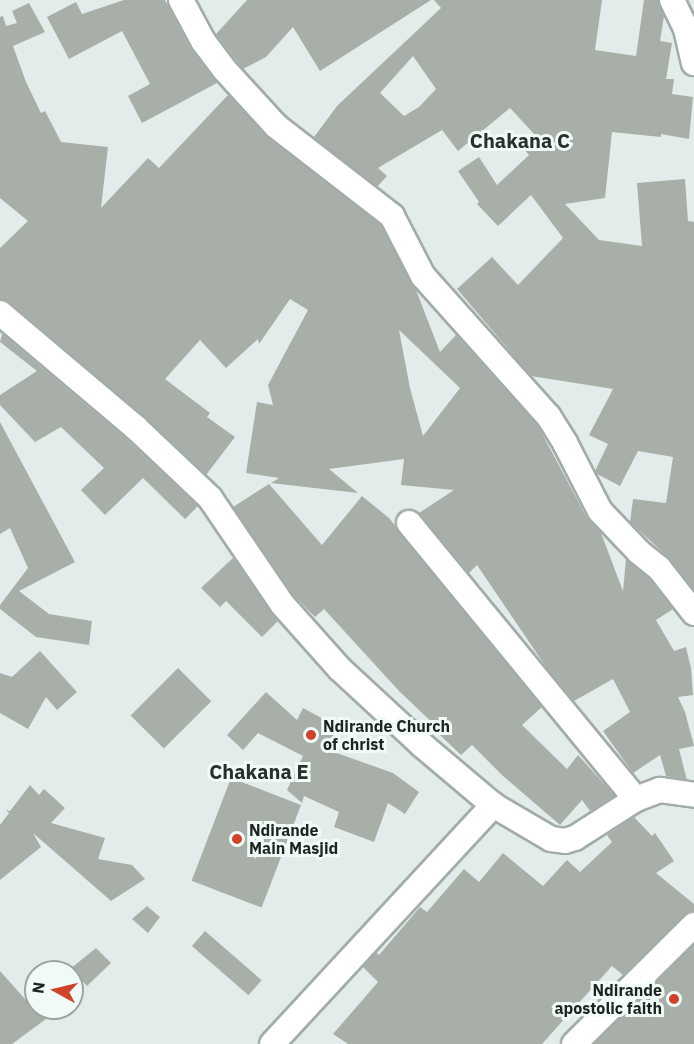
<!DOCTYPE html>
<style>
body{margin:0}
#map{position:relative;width:694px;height:1044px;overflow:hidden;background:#e2edeb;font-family:"IBM Plex Sans",sans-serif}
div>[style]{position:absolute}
.building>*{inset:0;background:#a8afa9;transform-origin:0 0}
.roads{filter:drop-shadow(2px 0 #a2acaa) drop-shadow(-2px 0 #a2acaa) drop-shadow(0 2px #a2acaa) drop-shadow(0 -2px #a2acaa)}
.street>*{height:24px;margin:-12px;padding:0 12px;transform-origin:12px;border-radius:12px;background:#fff}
.dots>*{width:16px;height:16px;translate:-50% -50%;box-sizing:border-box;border:3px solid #f0fbf8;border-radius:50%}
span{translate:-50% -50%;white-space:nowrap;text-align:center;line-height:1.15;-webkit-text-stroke:6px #f0fbf8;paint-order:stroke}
.poi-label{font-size:16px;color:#1f2322;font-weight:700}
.left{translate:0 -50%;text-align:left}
.right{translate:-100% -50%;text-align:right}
.quarter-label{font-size:20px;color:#27302e;font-weight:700}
.north{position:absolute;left:24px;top:960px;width:60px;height:60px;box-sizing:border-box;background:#f0fbf8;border:2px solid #9ca5a2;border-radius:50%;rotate:278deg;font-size:16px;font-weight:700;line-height:24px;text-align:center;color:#1f2322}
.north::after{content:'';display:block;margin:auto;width:21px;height:27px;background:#ce4329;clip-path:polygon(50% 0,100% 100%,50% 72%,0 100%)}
</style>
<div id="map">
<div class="building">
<i style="clip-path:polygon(124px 0,165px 0,190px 48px,217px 83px,142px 123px,128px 96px,150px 84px,122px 31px,69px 59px,47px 17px,76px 2px,82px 14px)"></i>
<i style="clip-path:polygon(247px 0,431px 0,320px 71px,293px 27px,266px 57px,243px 69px,216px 34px)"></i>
<i style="clip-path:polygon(evenodd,434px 0,602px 0,595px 50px,636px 56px,644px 0,658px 0,664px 16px,660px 41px,672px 43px,666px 79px,674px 79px,672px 94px,693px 97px,689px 139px,661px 134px,661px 137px,612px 132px,605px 198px,565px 204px,599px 240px,642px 246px,637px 183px,685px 179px,688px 221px,694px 222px,694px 590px,670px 559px,630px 522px,633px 499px,666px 503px,673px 457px,638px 451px,620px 486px,597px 474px,595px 471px,608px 444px,589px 435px,613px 389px,531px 376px,457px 289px,492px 257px,518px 285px,563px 238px,531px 195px,498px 226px,477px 204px,479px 202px,458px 171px,479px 157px,497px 185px,529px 155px,522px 147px,535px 135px,510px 108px,458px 151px,442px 130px,378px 168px,387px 176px,377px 187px,314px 137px,337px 106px,441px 8px,434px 0,413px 56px,436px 89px,419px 107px,404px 116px,380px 93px,413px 56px)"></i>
<i style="clip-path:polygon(evenodd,29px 3px,45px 32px,13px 46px,26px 82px,41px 113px,45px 111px,61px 142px,108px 147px,101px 208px,148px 158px,159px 168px,228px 95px,267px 137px,381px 225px,416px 290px,440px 352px,456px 335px,538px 426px,587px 518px,601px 533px,623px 591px,626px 559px,649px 578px,673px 609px,656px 620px,674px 651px,686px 647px,691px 668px,693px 695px,678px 697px,685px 712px,694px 746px,679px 749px,687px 780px,666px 776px,660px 755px,633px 773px,603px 731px,630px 712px,613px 679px,574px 701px,548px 670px,477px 565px,469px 573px,419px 513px,454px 490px,401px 485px,404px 459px,329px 469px,358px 493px,271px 483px,279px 478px,246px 473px,257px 402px,273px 405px,268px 385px,308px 310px,290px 299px,259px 344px,258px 339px,226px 368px,200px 340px,165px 379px,210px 413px,207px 417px,235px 437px,206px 475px,144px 416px,9px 302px,0 299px,0 248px,28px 221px,0 198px,0 17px,3px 16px,6px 26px,17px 23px,12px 11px,29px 3px,399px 330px,460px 388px,423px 436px,410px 388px,399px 330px)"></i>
<i style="clip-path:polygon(2px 334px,125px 438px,198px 506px,185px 519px,143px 478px,105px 515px,81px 490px,104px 468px,61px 427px,35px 442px,0 405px,0 395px,37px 371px,0 342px)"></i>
<i style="clip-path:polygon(0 422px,75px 562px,19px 591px,49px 614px,92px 621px,89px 645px,36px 637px,0 609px,0 605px,28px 568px,10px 528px,0 534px)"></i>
<i style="clip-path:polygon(269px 484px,322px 545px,362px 496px,389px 518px,542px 707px,522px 725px,567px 769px,578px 755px,615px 796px,590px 811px,582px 800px,560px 825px,503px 776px,472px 745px,461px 755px,440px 735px,443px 733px,399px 691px,324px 609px,315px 617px,293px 595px,233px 507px)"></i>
<i style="clip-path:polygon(233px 558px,278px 621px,262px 637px,226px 601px,220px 607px,201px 588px)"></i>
<i style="clip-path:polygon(40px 651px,77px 692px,57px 710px,46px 697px,28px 729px,0 713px,0 673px,12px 677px)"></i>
<i style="left:178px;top:668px;width:47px;height:67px;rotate:45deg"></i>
<i style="clip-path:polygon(266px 692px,297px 720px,303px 708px,329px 722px,325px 729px,339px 736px,331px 751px,393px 773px,419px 792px,405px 814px,388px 803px,374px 842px,334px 827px,339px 812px,304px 796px,302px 803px,287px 790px,303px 756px,258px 733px,243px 750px,227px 735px)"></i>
<i style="left:231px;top:778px;width:75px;height:110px;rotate:21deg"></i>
<i style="clip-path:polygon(30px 785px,39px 795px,44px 789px,65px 808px,51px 823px,105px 838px,98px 859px,132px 865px,145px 879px,111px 901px,33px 833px,41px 847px,0 880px,0 825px,9px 813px,6px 810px,10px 811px)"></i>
<i style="clip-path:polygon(634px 817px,652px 836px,655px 833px,674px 861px,656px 873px,694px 904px,694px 911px,684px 915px,623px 975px,612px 966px,542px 1044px,348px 1044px,333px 1034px,378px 982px,363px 967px,376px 952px,379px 955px,420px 907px,427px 912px,464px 869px,479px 882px,503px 853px,543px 886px,567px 860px,580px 872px,612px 842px,607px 835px)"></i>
<i style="clip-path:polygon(147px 906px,160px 917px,148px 933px,132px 919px)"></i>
<i style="left:205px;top:931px;width:75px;height:20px;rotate:41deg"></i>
<i style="clip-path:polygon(694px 945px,694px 1044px,594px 1044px)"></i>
<i style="clip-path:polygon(96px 948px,111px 963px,87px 986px,70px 969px)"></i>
<i style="clip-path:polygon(0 971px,33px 1008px,61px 1008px,12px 1044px,0 1044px)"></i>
</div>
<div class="roads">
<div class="street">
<i style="left:181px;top:0;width:47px;rotate:61.8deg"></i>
<i style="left:203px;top:41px;width:35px;rotate:53deg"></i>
<i style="left:224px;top:69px;width:77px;rotate:47.6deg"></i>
<i style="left:276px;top:126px;width:147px;rotate:37.8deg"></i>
<i style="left:392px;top:216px;width:68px;rotate:62.7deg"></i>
<i style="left:423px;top:276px;width:189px;rotate:48.2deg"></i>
<i style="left:549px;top:417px;width:31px;rotate:58deg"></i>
<i style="left:565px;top:443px;width:76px;rotate:62.8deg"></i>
<i style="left:600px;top:511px;width:57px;rotate:46.4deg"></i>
<i style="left:639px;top:552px;width:26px;rotate:39deg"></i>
<i style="left:659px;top:568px;width:57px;rotate:52.1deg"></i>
<i style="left:672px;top:0;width:32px;rotate:64deg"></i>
<i style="left:686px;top:29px;width:35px;rotate:77deg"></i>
<i style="left:0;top:313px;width:177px;rotate:40.2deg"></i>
<i style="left:135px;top:427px;width:103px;rotate:43.4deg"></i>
<i style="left:210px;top:498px;width:128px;rotate:55.8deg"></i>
<i style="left:282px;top:604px;width:87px;rotate:48.3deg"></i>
<i style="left:340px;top:669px;width:112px;rotate:42.8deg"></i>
<i style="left:422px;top:745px;width:93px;rotate:40.2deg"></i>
<i style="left:493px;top:805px;width:67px;rotate:30.4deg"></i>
<i style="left:551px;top:839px;width:14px;rotate:8deg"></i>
<i style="left:565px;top:841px;width:10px;rotate:-17deg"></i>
<i style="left:575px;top:838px;width:72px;rotate:-32.6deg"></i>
<i style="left:636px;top:799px;width:26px;rotate:-21deg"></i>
<i style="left:660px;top:790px;width:34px;rotate:8deg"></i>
<i style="left:409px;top:523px;width:357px;rotate:50.6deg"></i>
<i style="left:272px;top:1044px;width:326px;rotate:-47.2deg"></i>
<i style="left:574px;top:1044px;width:169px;rotate:-44.8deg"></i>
</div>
</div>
<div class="dots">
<i style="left:311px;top:735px;background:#ce4329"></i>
<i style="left:237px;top:839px;background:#ce4329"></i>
<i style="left:674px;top:999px;background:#ce4329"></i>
</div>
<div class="poi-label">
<span class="left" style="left:323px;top:735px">Ndirande Church<br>of christ</span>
<span class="left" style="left:249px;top:839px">Ndirande<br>Main Masjid</span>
<span class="right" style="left:662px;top:999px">Ndirande<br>apostolic faith</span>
</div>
<div class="quarter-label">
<span style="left:520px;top:140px">Chakana C</span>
<span style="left:259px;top:771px">Chakana E</span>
</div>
<div class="north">N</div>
</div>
